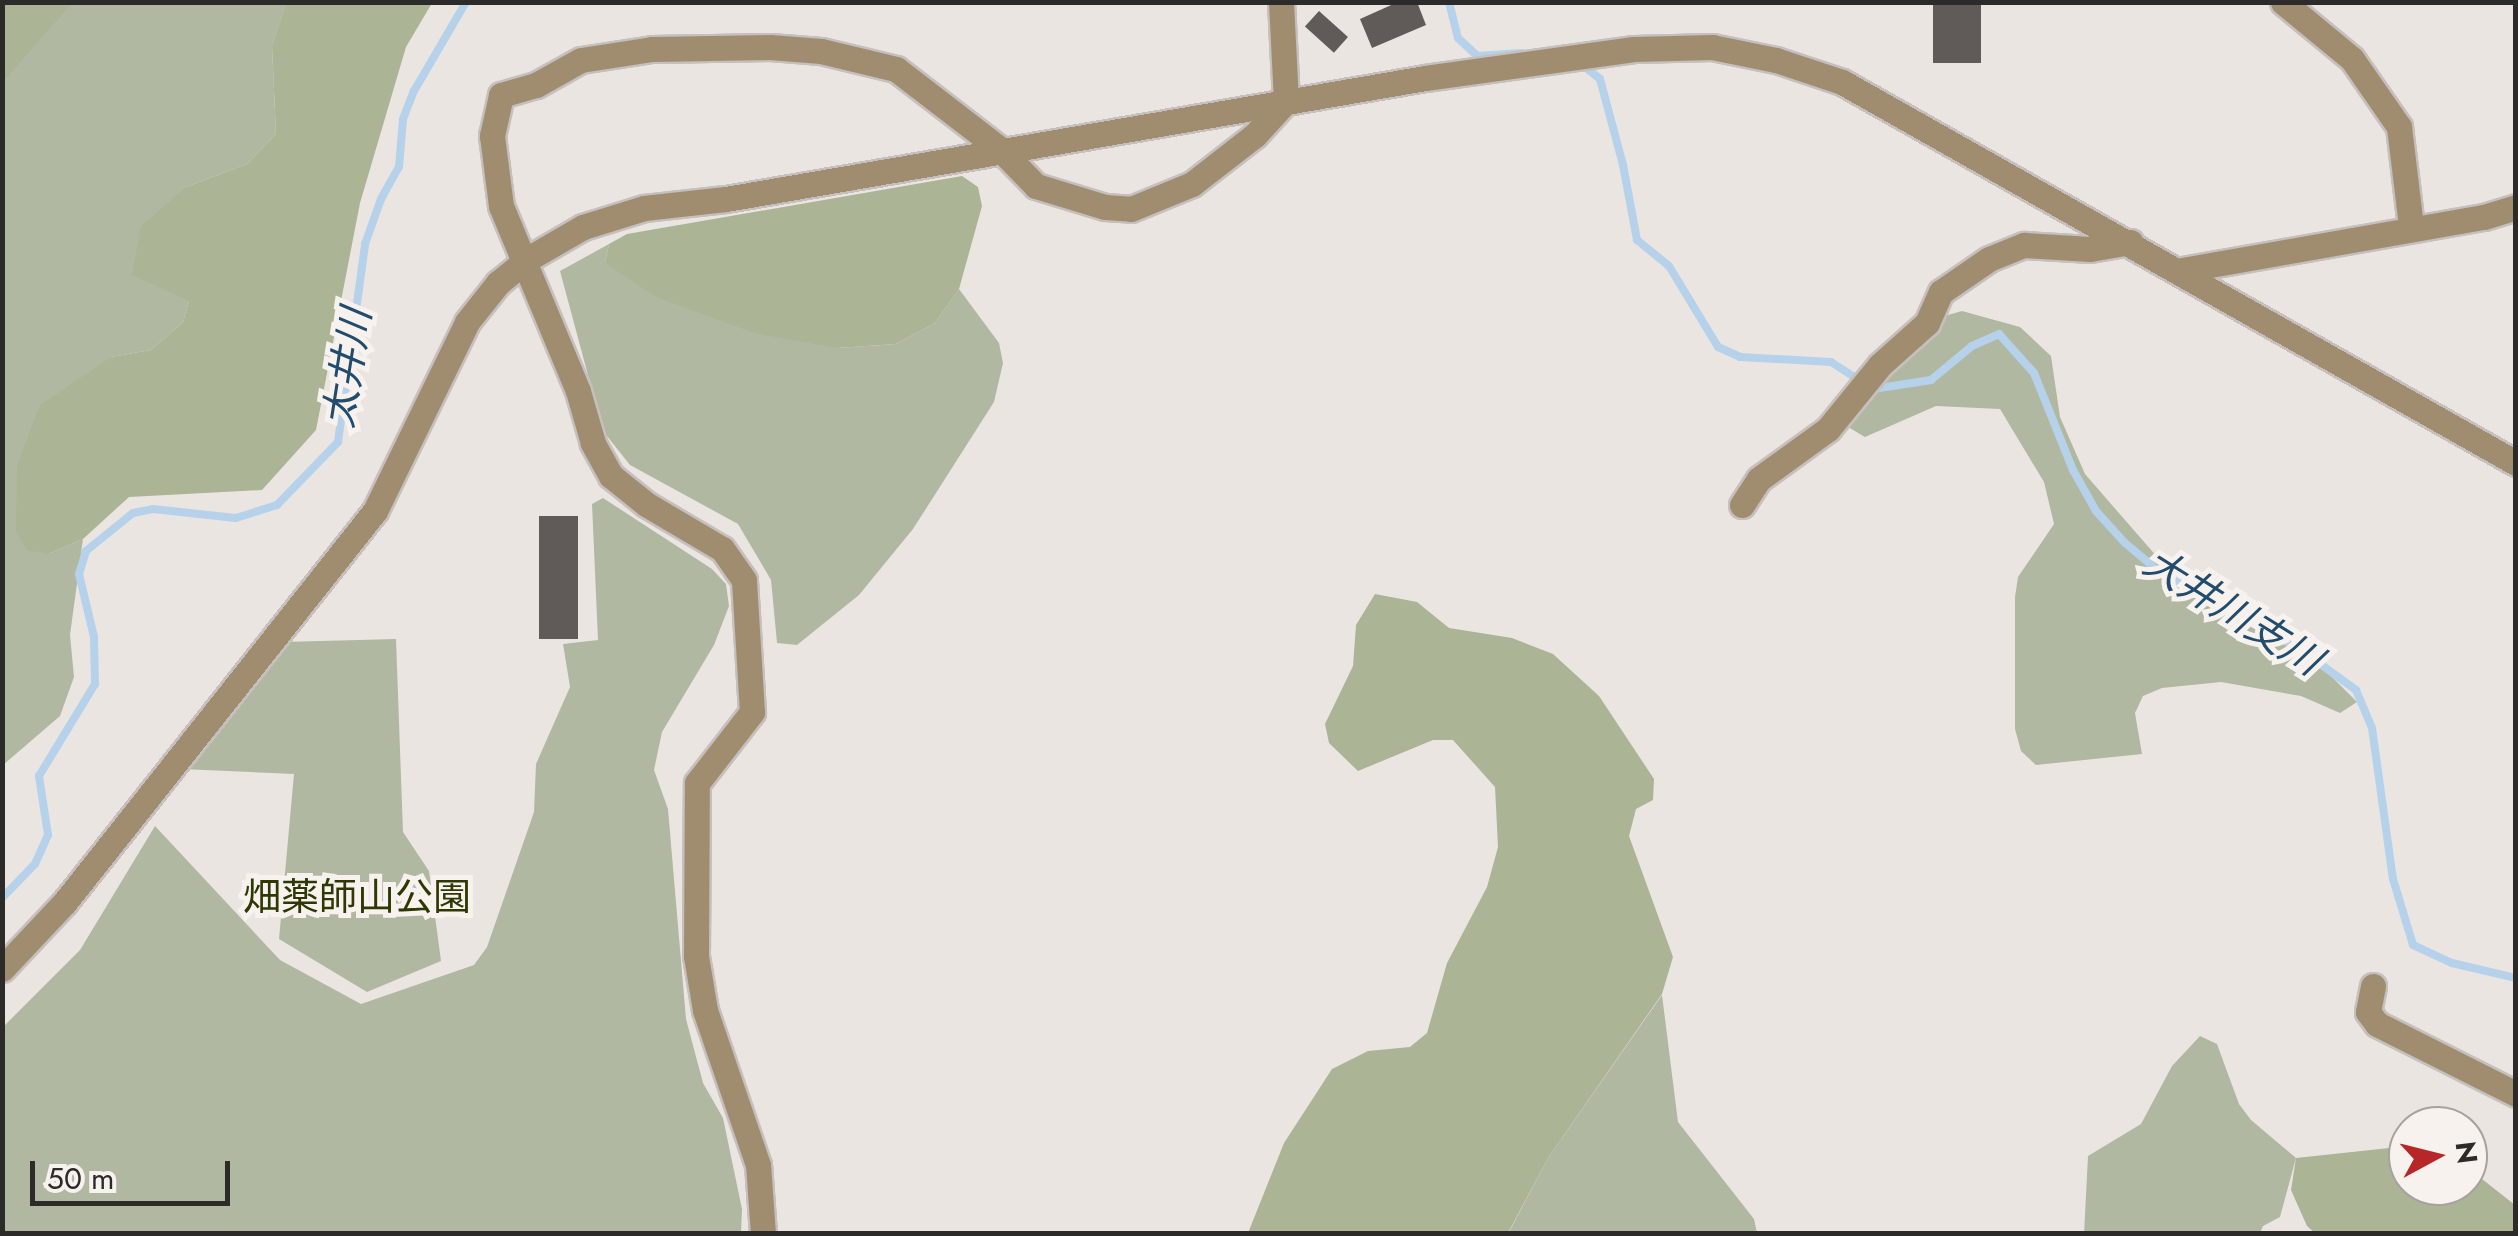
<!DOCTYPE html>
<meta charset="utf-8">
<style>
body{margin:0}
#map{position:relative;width:2518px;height:1236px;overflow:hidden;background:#ebe5e2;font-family:Jost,"Noto Sans JP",sans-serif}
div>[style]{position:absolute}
.green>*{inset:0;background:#b1b8a1}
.forest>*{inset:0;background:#abb494}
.stream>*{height:8px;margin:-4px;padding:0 4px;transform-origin:4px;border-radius:4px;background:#b6d1ea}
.building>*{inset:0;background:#605b58;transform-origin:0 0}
.roads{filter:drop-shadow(2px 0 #c5c0bd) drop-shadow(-2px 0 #c5c0bd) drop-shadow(0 2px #c5c0bd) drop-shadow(0 -2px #c5c0bd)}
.minor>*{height:25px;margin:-12.5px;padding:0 12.5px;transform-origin:12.5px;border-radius:12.5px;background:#a08d70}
span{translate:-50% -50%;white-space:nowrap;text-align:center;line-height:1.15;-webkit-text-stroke:10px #f8f2ef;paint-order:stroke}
.park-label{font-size:38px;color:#2e3802}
.water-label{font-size:40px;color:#214c6e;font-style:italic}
.frame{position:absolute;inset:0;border:5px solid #2d2b29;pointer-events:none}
.north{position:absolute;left:2388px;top:1106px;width:100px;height:100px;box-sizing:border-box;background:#f8f2ef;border:2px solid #a7a2a0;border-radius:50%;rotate:83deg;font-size:28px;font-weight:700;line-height:40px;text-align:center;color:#2d2b29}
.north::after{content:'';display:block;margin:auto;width:35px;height:45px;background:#b7272a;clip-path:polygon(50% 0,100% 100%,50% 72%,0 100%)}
.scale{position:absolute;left:30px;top:1161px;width:200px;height:45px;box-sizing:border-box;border:5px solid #2d2b29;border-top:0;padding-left:12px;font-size:30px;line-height:35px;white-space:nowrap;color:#2d2b29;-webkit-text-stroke:8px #f8f2ef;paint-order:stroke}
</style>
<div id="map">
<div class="green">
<i style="clip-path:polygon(3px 3px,287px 3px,272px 45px,276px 134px,247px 164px,186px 187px,189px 301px,183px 322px,151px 350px,111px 357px,48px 554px,83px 539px,70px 635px,74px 677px,60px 716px,3px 765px)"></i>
<i style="clip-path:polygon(609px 244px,605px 263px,837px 348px,896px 344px,935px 323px,959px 289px,999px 343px,1003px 363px,994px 402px,913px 529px,859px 595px,797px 645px,777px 643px,771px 580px,738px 524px,630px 465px,603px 431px,560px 271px)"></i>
<i style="clip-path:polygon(1962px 311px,2020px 327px,2051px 356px,2060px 417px,2085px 474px,2185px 589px,2299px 644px,2357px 702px,2340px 713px,2301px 696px,2221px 682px,2162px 688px,2143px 696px,2135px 713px,2142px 754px,2036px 765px,2021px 751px,2015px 729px,2015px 597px,2018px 577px,2054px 524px,2044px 482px,2000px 409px,1936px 406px,1865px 437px,1848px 427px,1923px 322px)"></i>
<i style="clip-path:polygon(603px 498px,712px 569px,726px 584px,729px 606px,714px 645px,662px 732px,654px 770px,668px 809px,686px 1019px,703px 1083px,723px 1118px,742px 1209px,741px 1233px,3px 1233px,3px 1027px,80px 950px,155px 826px,280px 960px,361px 1004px,474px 965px,487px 947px,534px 812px,536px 764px,570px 687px,563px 644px,598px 640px,592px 504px)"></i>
<i style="clip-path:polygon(396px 639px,403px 832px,429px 871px,441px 961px,367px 992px,279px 939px,294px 774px,182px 769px,282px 642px)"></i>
<i style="clip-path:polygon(1662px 995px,1678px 1122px,1754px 1219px,1757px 1233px,1508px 1234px,1548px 1158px)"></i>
<i style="clip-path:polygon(2200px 1036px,2217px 1044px,2239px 1104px,2251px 1120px,2296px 1158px,2280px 1217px,2263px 1226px,2260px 1233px,2084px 1234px,2088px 1156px,2141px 1124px,2172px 1066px)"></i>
</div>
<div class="forest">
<i style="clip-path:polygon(3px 2px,72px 3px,3px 82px,2px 3px)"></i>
<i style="clip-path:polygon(287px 2px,432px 3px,406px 47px,360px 203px,316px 430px,262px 490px,129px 497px,83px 539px,48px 554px,27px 550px,16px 532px,17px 465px,40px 405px,111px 357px,151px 350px,183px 322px,189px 301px,132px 275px,141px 226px,186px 187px,247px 164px,276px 134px,272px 45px)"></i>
<i style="clip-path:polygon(962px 176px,978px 187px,982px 206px,959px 289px,935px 323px,896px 344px,837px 348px,754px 333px,656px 297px,605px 263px,609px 244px,627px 234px)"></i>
<i style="clip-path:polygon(1375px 594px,1417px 602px,1449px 628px,1512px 638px,1553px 654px,1599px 696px,1654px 779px,1653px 800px,1636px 809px,1629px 836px,1673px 957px,1662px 994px,1548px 1158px,1508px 1233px,1248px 1233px,1284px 1143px,1332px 1069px,1368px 1051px,1410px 1047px,1427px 1033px,1447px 963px,1487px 887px,1498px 847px,1495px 787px,1453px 740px,1433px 740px,1358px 771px,1329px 743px,1325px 724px,1353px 666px,1356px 625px)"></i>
<i style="clip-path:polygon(2408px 1146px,2408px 1186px,2468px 1186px,2468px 1168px,2515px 1205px,2515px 1233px,2316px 1234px,2307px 1226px,2291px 1190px,2296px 1158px)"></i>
</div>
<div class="stream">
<i style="left:1449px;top:2px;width:37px;rotate:76deg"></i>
<i style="left:1458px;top:38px;width:26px;rotate:43deg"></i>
<i style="left:1477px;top:56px;width:45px;rotate:-3.8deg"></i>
<i style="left:1581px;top:64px;width:24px;rotate:38deg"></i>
<i style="left:1600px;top:79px;width:89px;rotate:75deg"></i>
<i style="left:1623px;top:165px;width:76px;rotate:79.4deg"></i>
<i style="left:1637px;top:240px;width:41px;rotate:39.1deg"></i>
<i style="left:1669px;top:266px;width:95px;rotate:58.8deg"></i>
<i style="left:1718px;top:347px;width:24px;rotate:24deg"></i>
<i style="left:1740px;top:357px;width:91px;rotate:3.1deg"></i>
<i style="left:1831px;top:362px;width:50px;rotate:32.7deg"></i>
<i style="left:1873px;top:389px;width:59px;rotate:-8.8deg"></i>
<i style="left:1931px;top:380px;width:53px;rotate:-39.7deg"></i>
<i style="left:1972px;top:346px;width:30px;rotate:-24deg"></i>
<i style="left:1999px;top:334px;width:52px;rotate:48.1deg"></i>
<i style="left:2034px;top:373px;width:105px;rotate:68.1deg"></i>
<i style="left:2073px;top:470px;width:47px;rotate:60.7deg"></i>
<i style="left:2096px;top:511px;width:42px;rotate:47.9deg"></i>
<i style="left:2124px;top:542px;width:50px;rotate:40.1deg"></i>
<i style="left:2162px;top:574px;width:153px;rotate:28.4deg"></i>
<i style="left:2297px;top:647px;width:73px;rotate:36.1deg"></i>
<i style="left:2356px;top:690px;width:41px;rotate:67.2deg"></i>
<i style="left:2372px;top:728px;width:152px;rotate:82.1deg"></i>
<i style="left:2393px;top:879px;width:69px;rotate:73.1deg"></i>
<i style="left:2413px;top:945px;width:43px;rotate:24.8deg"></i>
<i style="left:2452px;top:963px;width:66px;rotate:13.2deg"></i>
<i style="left:2px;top:898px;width:47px;rotate:-45.9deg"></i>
<i style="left:35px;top:864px;width:32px;rotate:-66deg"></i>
<i style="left:48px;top:835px;width:60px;rotate:-98.7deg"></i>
<i style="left:39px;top:776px;width:108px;rotate:-58.7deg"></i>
<i style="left:95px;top:684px;width:47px;rotate:-91.2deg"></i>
<i style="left:94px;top:637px;width:65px;rotate:-103.4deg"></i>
<i style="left:79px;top:574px;width:24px;rotate:-73deg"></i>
<i style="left:86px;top:551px;width:60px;rotate:-39deg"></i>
<i style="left:133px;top:513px;width:20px;rotate:-11deg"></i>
<i style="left:153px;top:509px;width:83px;rotate:6.2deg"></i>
<i style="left:236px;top:518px;width:43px;rotate:-17.6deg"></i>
<i style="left:277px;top:505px;width:88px;rotate:-45.9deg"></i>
<i style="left:338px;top:442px;width:200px;rotate:-82.2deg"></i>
<i style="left:365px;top:244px;width:48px;rotate:-70.4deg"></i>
<i style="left:381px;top:199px;width:37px;rotate:-61deg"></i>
<i style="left:399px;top:167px;width:48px;rotate:-85.2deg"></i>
<i style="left:403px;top:119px;width:30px;rotate:-69deg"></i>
<i style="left:414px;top:91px;width:103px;rotate:-59.7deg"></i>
</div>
<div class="building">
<i style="clip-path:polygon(1398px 2px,1417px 2px,1426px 25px,1372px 48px,1360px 19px)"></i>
<i style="left:1933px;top:2px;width:48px;height:61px"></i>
<i style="left:1319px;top:11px;width:39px;height:21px;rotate:42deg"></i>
<i style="left:539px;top:516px;width:39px;height:123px"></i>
</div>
<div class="roads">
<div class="minor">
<i style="left:2283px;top:2px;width:89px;rotate:39.6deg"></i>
<i style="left:2352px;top:59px;width:83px;rotate:55.3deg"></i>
<i style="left:2399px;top:127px;width:100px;rotate:83.1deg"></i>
<i style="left:2182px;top:270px;width:307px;rotate:-10deg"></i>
<i style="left:2484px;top:217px;width:34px;rotate:-17deg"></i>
<i style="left:1742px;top:505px;width:31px;rotate:-57deg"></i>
<i style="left:1759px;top:479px;width:85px;rotate:-35.9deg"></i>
<i style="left:1828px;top:429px;width:82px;rotate:-50.9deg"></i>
<i style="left:1880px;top:365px;width:63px;rotate:-41.8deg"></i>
<i style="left:1927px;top:323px;width:34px;rotate:-66deg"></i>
<i style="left:1941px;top:292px;width:58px;rotate:-34.5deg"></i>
<i style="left:1989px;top:259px;width:38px;rotate:-22deg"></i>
<i style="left:2024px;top:245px;width:66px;rotate:3.5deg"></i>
<i style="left:2090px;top:249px;width:41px;rotate:-9.9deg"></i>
<i style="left:2px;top:969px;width:92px;rotate:-46.8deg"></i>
<i style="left:65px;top:902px;width:499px;rotate:-51.6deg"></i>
<i style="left:375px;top:511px;width:210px;rotate:-64deg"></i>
<i style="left:467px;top:322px;width:50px;rotate:-51.5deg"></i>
<i style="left:498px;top:283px;width:36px;rotate:-39deg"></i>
<i style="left:526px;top:260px;width:66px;rotate:-30.1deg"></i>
<i style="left:583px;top:227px;width:64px;rotate:-17.3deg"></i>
<i style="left:644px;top:208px;width:82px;rotate:-6.3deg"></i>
<i style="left:726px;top:199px;width:709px;rotate:-9.82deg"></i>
<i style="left:1425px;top:78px;width:211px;rotate:-7.9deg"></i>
<i style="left:1634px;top:49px;width:78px;rotate:-1.5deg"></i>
<i style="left:1712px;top:47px;width:65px;rotate:11.5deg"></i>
<i style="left:1776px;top:60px;width:70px;rotate:18.4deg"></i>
<i style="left:1842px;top:82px;width:774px;rotate:29.48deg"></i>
<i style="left:2373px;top:986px;width:26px;rotate:101deg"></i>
<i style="left:2368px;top:1012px;width:15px;rotate:53deg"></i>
<i style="left:2377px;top:1024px;width:156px;rotate:26.7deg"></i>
<i style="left:763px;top:1234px;width:69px;rotate:-94.1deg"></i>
<i style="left:758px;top:1165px;width:164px;rotate:-108.9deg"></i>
<i style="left:705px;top:1010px;width:55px;rotate:-99.5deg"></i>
<i style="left:696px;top:956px;width:173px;rotate:-89.7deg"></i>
<i style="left:697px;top:783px;width:90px;rotate:-52.2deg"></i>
<i style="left:752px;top:712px;width:132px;rotate:-93.5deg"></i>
<i style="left:744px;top:580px;width:38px;rotate:-125deg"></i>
<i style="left:722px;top:549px;width:88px;rotate:-149.4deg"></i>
<i style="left:646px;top:504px;width:45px;rotate:-141.3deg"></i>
<i style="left:611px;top:476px;width:38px;rotate:-119deg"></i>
<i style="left:593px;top:443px;width:54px;rotate:-106.1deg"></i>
<i style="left:578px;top:391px;width:200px;rotate:-112.6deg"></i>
<i style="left:501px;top:206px;width:71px;rotate:-97.3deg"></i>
<i style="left:492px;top:136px;width:42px;rotate:-77.6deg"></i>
<i style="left:501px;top:95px;width:36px;rotate:-16deg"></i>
<i style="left:536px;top:85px;width:51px;rotate:-29.1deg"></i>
<i style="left:581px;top:60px;width:72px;rotate:-8.8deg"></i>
<i style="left:652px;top:49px;width:118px;rotate:-1deg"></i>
<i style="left:770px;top:47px;width:51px;rotate:4.5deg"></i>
<i style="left:821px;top:51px;width:77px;rotate:13.5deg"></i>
<i style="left:896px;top:69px;width:133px;rotate:37.6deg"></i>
<i style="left:1001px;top:150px;width:50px;rotate:45.8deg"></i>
<i style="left:1036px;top:186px;width:72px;rotate:16.9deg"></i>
<i style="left:1105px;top:207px;width:26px;rotate:4deg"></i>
<i style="left:1131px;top:209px;width:66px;rotate:-22.3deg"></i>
<i style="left:1192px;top:184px;width:80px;rotate:-37.9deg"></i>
<i style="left:1255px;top:135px;width:46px;rotate:-47.6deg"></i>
<i style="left:1286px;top:101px;width:99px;rotate:-92.9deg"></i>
</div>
</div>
<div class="park-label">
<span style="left:357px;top:897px">畑薬師山公園</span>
</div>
<div class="water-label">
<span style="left:347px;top:368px;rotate:-81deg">太井川</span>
<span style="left:2233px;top:611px;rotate:32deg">大井川支川</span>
</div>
<div class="frame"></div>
<div class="north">N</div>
<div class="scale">50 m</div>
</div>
